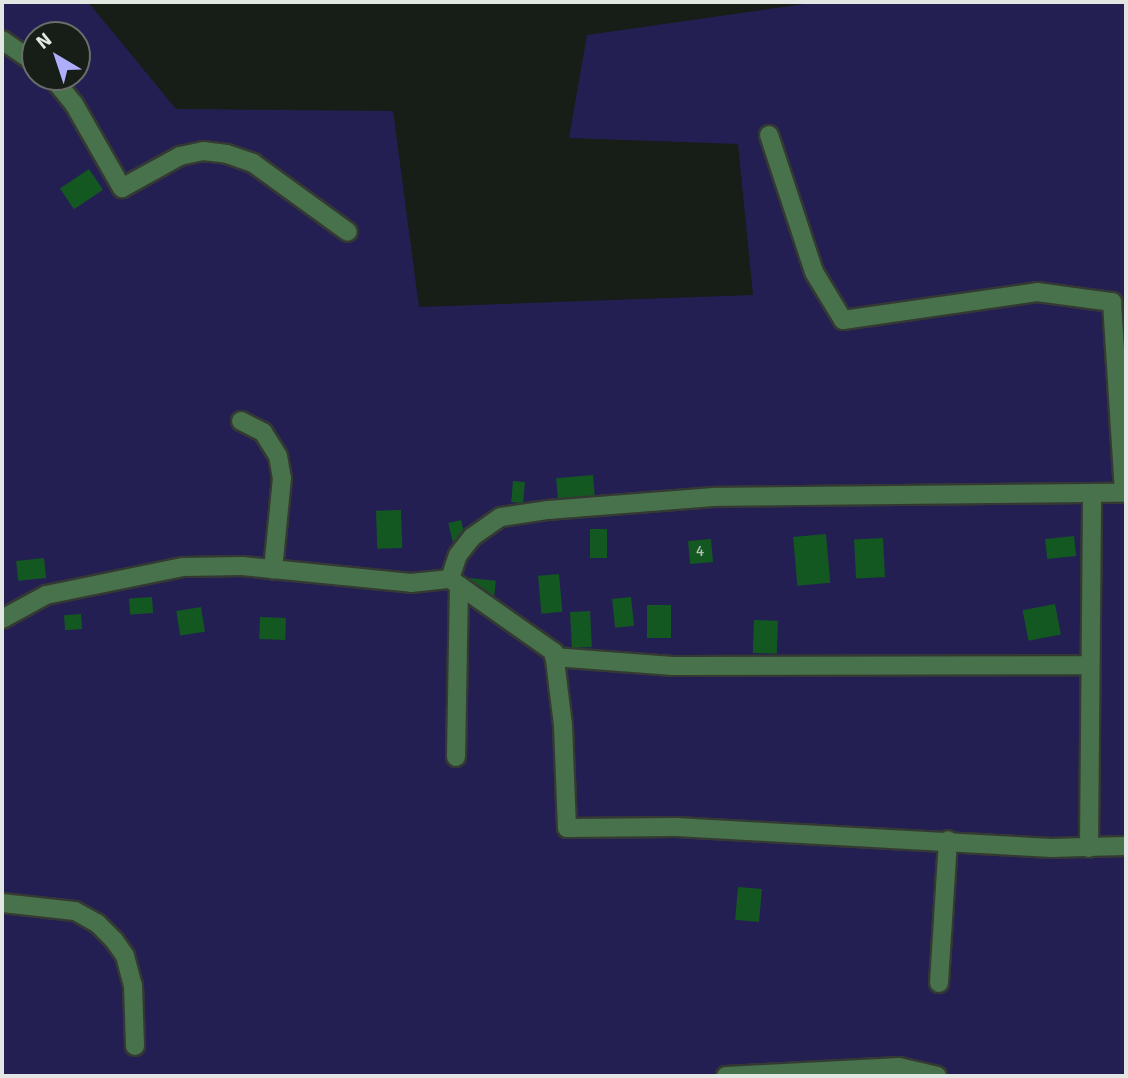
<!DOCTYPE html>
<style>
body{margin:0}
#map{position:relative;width:1128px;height:1078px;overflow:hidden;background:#171d17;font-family:Signika,sans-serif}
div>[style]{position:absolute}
.green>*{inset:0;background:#241f52}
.building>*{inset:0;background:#135821;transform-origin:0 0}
.roads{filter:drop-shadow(2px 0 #343934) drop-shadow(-2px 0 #343934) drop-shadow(0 2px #343934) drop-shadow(0 -2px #343934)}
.minor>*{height:18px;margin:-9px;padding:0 9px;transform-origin:9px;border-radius:9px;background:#48724b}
span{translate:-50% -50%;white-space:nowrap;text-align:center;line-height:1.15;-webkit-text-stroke:7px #171d17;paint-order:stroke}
.number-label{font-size:16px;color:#afc3b2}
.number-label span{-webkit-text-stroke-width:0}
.frame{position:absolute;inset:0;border:4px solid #e3e7e3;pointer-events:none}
.north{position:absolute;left:21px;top:21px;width:70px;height:70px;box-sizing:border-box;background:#171d17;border:2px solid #696e69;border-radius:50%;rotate:321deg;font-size:19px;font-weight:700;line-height:28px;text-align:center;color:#e3e7e3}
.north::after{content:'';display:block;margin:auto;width:24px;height:32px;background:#aeaefa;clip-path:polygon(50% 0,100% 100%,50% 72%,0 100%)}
</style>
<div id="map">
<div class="green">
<i style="clip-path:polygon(evenodd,2px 2px,88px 2px,176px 109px,393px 111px,419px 307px,753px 295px,738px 144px,569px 138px,587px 35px,819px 2px,1126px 2px,1126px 1076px,2px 1076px,2px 2px,35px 35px,77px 35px,77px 77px,35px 77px,35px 35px)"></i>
</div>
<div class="building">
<i style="left:89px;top:169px;width:25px;height:35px;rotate:56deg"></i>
<i style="left:593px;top:475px;width:21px;height:37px;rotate:85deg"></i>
<i style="left:513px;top:481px;width:12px;height:21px;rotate:5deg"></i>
<i style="left:401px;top:510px;width:38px;height:25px;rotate:88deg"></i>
<i style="left:461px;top:520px;width:23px;height:13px;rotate:77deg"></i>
<i style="left:590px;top:529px;width:17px;height:29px"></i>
<i style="left:826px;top:534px;width:49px;height:33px;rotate:85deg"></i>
<i style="left:1074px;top:536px;width:20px;height:29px;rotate:84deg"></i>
<i style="left:883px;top:538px;width:39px;height:29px;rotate:87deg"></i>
<i style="left:711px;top:539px;width:23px;height:23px;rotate:85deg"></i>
<i style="left:44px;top:558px;width:20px;height:28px;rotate:84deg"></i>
<i style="left:559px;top:574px;width:38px;height:21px;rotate:85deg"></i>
<i style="left:469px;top:578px;width:27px;height:19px;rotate:6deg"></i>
<i style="left:152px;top:597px;width:16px;height:23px;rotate:86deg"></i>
<i style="left:631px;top:597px;width:29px;height:19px;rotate:84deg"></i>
<i style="left:1055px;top:604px;width:31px;height:33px;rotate:79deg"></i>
<i style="left:647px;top:605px;width:24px;height:33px"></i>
<i style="left:201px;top:607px;width:25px;height:25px;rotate:81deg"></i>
<i style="left:590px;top:611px;width:36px;height:20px;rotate:87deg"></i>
<i style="left:81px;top:614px;width:15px;height:17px;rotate:86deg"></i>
<i style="left:260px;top:617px;width:26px;height:22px;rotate:2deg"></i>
<i style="left:754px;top:620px;width:24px;height:33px;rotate:2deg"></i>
<i style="left:738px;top:887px;width:24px;height:33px;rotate:5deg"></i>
</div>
<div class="roads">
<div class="minor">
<i style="left:2px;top:40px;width:40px;rotate:34.9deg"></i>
<i style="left:52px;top:77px;width:35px;rotate:51deg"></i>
<i style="left:74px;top:104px;width:97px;rotate:60.3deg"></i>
<i style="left:122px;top:188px;width:66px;rotate:-28.9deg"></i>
<i style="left:180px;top:156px;width:24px;rotate:-12deg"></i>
<i style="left:203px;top:151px;width:24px;rotate:7deg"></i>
<i style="left:227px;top:154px;width:28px;rotate:19deg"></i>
<i style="left:253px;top:163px;width:117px;rotate:36deg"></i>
<i style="left:769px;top:135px;width:144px;rotate:71.8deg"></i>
<i style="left:814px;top:272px;width:56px;rotate:58.9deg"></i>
<i style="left:843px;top:320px;width:196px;rotate:-8.2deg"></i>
<i style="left:1037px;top:292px;width:76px;rotate:7.6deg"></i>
<i style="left:1112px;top:302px;width:191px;rotate:86.4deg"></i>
<i style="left:241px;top:421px;width:25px;rotate:27deg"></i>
<i style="left:263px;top:432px;width:28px;rotate:58deg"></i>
<i style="left:278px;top:456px;width:22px;rotate:80deg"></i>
<i style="left:282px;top:478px;width:92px;rotate:95.6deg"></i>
<i style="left:450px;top:579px;width:127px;rotate:35.1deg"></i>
<i style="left:554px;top:652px;width:74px;rotate:83deg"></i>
<i style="left:563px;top:725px;width:103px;rotate:87.8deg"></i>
<i style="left:567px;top:828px;width:109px;rotate:-0.5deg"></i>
<i style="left:676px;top:827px;width:376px;rotate:3.2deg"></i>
<i style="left:1051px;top:848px;width:75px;rotate:-1.5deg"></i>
<i style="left:2px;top:619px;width:50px;rotate:-28.6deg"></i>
<i style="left:46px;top:595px;width:140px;rotate:-11.6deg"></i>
<i style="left:183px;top:567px;width:59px;rotate:-1deg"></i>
<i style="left:242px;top:566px;width:170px;rotate:5.7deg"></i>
<i style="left:411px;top:583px;width:39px;rotate:-6deg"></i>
<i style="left:450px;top:579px;width:25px;rotate:-72deg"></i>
<i style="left:458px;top:555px;width:23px;rotate:-52deg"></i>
<i style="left:472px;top:537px;width:35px;rotate:-35deg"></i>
<i style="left:501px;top:517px;width:48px;rotate:-8.5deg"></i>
<i style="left:548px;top:510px;width:166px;rotate:-4.5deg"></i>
<i style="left:713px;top:497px;width:413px;rotate:-0.6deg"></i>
<i style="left:554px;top:657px;width:119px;rotate:4.3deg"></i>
<i style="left:673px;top:666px;width:415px;rotate:-0.1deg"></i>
<i style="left:456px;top:757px;width:171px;rotate:-89deg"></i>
<i style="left:1089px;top:848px;width:355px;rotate:-89.5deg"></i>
<i style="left:2px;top:903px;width:73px;rotate:6.3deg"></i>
<i style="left:75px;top:911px;width:26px;rotate:29deg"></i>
<i style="left:98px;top:924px;width:23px;rotate:45deg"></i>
<i style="left:114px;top:940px;width:19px;rotate:55deg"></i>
<i style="left:125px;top:956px;width:30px;rotate:75deg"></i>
<i style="left:133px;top:985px;width:61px;rotate:88.1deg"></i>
<i style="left:939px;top:983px;width:143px;rotate:-86.4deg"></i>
<i style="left:726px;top:1076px;width:173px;rotate:-3deg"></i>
<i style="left:899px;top:1067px;width:39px;rotate:13deg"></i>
</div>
</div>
<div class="number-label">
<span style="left:700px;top:551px">4</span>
</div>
<div class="frame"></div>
<div class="north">N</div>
</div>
